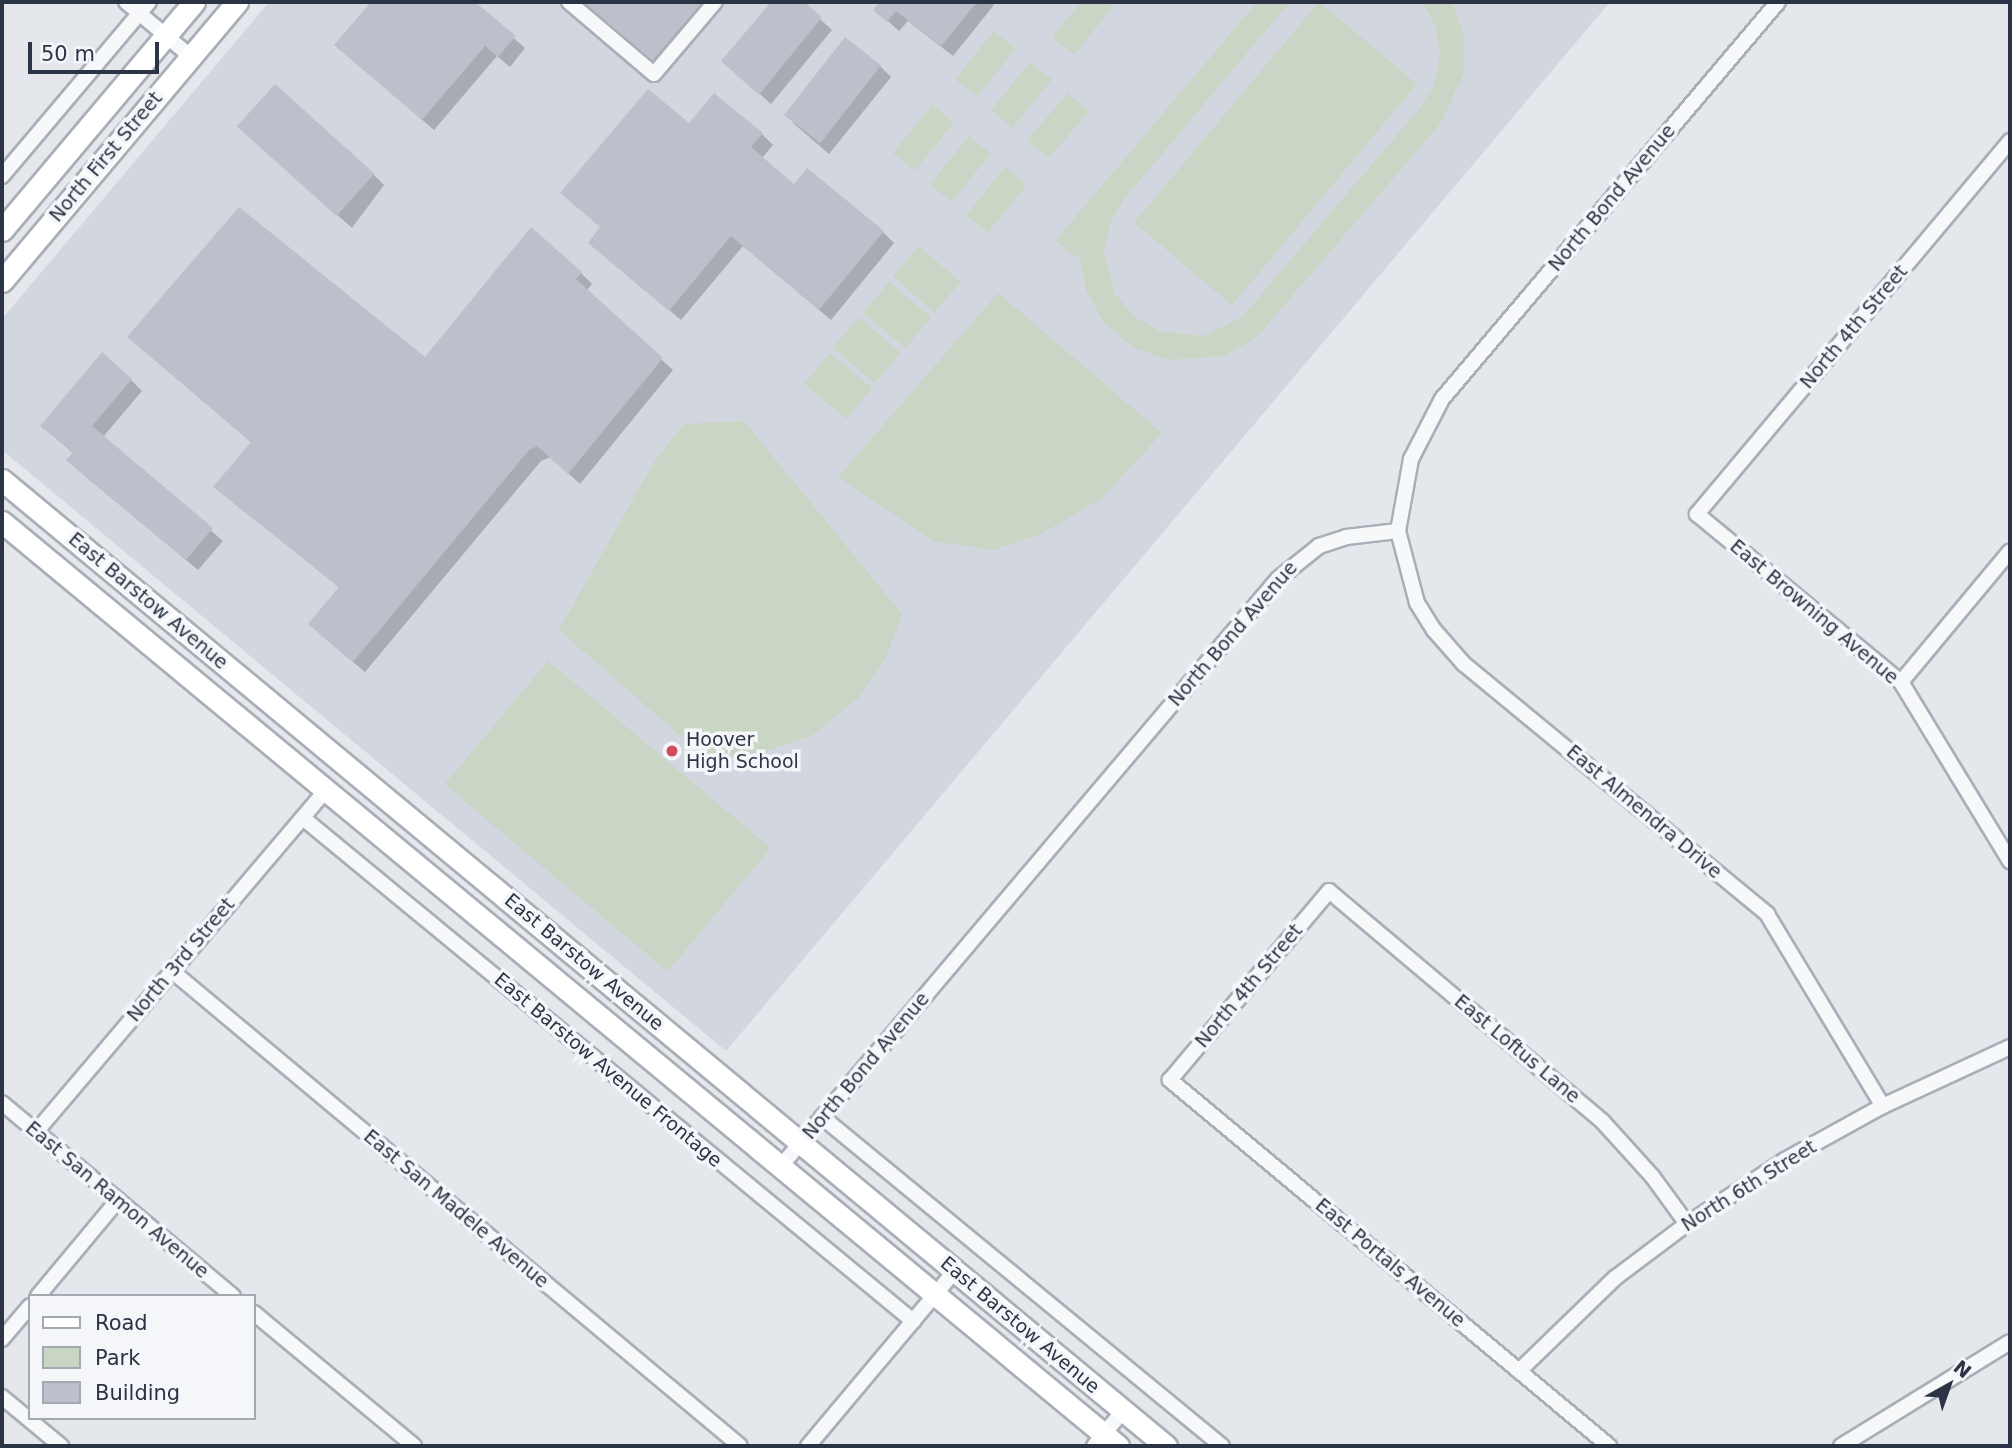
<!DOCTYPE html>
<style>
body{margin:0}
#map{position:relative;width:2012px;height:1448px;overflow:hidden;background:#e4e7ec;font-family:"DejaVu Sans",sans-serif}
div>[style]{position:absolute}
.built>*{inset:0;background:#d2d6de}
.green>*{inset:0;background:#c9d6c5;transform-origin:0 0}
.shadow>*{inset:0;background:#0003}
.building>*{inset:0;background:#bbc0ca;transform-origin:0 0}
.roads{filter:drop-shadow(2px 0 #a9aeb7) drop-shadow(-2px 0 #a9aeb7) drop-shadow(0 2px #a9aeb7) drop-shadow(0 -2px #a9aeb7)}
.minor>*{height:14px;margin:-7px;padding:0 7px;transform-origin:7px;border-radius:7px;background:#f7f8fa}
.secondary>*{height:21px;margin:-10.5px;padding:0 10.5px;transform-origin:10.5px;border-radius:10.5px;background:#fff}
.dots>*{width:19px;height:19px;translate:-50% -50%;box-sizing:border-box;border:4px solid #f4f6f9;border-radius:50%}
span{translate:-50% -50%;white-space:nowrap;text-align:center;line-height:1.15;-webkit-text-stroke:7px #f4f6f9;paint-order:stroke}
.street-label{font-size:19px;color:#2b3445}
.poi-label{font-size:19px;color:#2b3445}
.left{translate:0 -50%;text-align:left}
.frame{position:absolute;inset:0;border:4px solid #2b3445;pointer-events:none}
.legend{position:absolute;left:28px;top:1294px;width:228px;height:126px;box-sizing:border-box;background:#f4f6f9;border:2px solid #a4a8b1;margin:0;padding:9px 12px;list-style:none;font-size:21px;color:#2b3445}
.legend li{display:flex;align-items:center;gap:14px;height:35px}
.legend b{width:35px;border:2px solid #a4a8b1}
.north{position:absolute;left:1914px;top:1350px;width:70px;height:70px;-webkit-text-stroke:5px #f4f6f9;paint-order:stroke;rotate:40deg;font-size:19px;font-weight:700;line-height:28px;text-align:center;color:#2b3445}
.north::after{content:'';display:block;margin:auto;width:24px;height:32px;background:#2b3445;clip-path:polygon(50% 0,100% 100%,50% 72%,0 100%)}
.scale{position:absolute;left:28px;top:42px;width:131px;height:32px;box-sizing:border-box;border:4px solid #2b3445;border-top:0;padding-left:9px;font-size:21px;line-height:24px;white-space:nowrap;color:#2b3445;-webkit-text-stroke:5px #f4f6f9;paint-order:stroke}
</style>
<div id="map">
<div class="built">
<i style="clip-path:polygon(269px 2px,1610px 2px,726px 1051px,2px 450px,2px 319px)"></i>
</div>
<div class="green">
<i style="clip-path:polygon(1081px 2px,1107px 2px,1113px 7px,1074px 55px,1052px 37px)"></i>
<i style="clip-path:polygon(1257px 2px,1290px 2px,1124px 199px,1110px 224px,1104px 252px,1115px 294px,1134px 316px,1159px 331px,1202px 336px,1241px 318px,1420px 108px,1435px 83px,1440px 54px,1435px 25px,1422px 2px,1452px 2px,1464px 35px,1464px 73px,1440px 124px,1257px 337px,1224px 356px,1168px 360px,1133px 347px,1104px 323px,1086px 290px,1079px 253px,1075px 257px,1056px 240px)"></i>
<i style="left:1319px;top:2px;width:128px;height:288px;rotate:40deg"></i>
<i style="left:994px;top:31px;width:28px;height:62px;rotate:39deg"></i>
<i style="left:1030px;top:62px;width:28px;height:62px;rotate:39deg"></i>
<i style="left:1068px;top:93px;width:28px;height:62px;rotate:41deg"></i>
<i style="left:932px;top:105px;width:28px;height:62px;rotate:39deg"></i>
<i style="left:969px;top:136px;width:28px;height:62px;rotate:39deg"></i>
<i style="left:1005px;top:167px;width:28px;height:62px;rotate:39deg"></i>
<i style="left:919px;top:246px;width:55px;height:40px;rotate:41deg"></i>
<i style="left:889px;top:282px;width:55px;height:40px;rotate:40deg"></i>
<i style="clip-path:polygon(998px 293px,1162px 433px,1102px 498px,1041px 534px,994px 550px,933px 541px,838px 477px)"></i>
<i style="left:859px;top:317px;width:55px;height:40px;rotate:41deg"></i>
<i style="left:830px;top:353px;width:55px;height:40px;rotate:40deg"></i>
<i style="clip-path:polygon(744px 421px,902px 614px,886px 657px,858px 698px,813px 735px,756px 755px,707px 759px,559px 630px,654px 462px,684px 424px)"></i>
<i style="left:548px;top:661px;width:291px;height:161px;rotate:40deg"></i>
</div>
<div class="shadow">
<i style="clip-path:polygon(373px 2px,473px 2px,525px 48px,510px 67px,497px 56px,434px 130px,336px 45px)"></i>
<i style="clip-path:polygon(586px 2px,710px 2px,657px 62px)"></i>
<i style="clip-path:polygon(773px 2px,801px 2px,832px 30px,771px 104px,723px 61px)"></i>
<i style="clip-path:polygon(883px 2px,990px 2px,994px 5px,953px 56px,908px 21px,899px 31px,876px 10px)"></i>
<i style="clip-path:polygon(880px 66px,891px 77px,829px 154px,793px 123px)"></i>
<i style="clip-path:polygon(689px 125px,762px 134px,773px 145px,762px 158px,795px 186px,883px 232px,894px 243px,831px 320px,743px 246px,681px 320px,602px 254px)"></i>
<i style="clip-path:polygon(253px 139px,373px 174px,384px 185px,352px 228px)"></i>
<i style="clip-path:polygon(581px 273px,592px 284px,586px 291px,673px 370px,580px 484px,550px 457px,541px 461px,365px 672px,321px 635px,340px 588px,215px 487px,252px 443px,129px 337px,425px 360px)"></i>
<i style="clip-path:polygon(131px 380px,142px 391px,103px 437px,223px 541px,198px 570px,79px 471px,68px 460px,74px 454px,42px 426px)"></i>
</div>
<div class="building">
<i style="clip-path:polygon(371px 2px,475px 2px,516px 36px,498px 57px,485px 46px,422px 120px,334px 45px)"></i>
<i style="clip-path:polygon(584px 2px,703px 2px,653px 60px)"></i>
<i style="clip-path:polygon(771px 2px,804px 2px,822px 17px,759px 95px,721px 61px)"></i>
<i style="clip-path:polygon(880px 2px,977px 2px,941px 46px,896px 11px,887px 22px,873px 10px)"></i>
<i style="left:845px;top:37px;width:46px;height:99px;rotate:38deg"></i>
<i style="left:275px;top:84px;width:134px;height:57px;rotate:42deg"></i>
<i style="clip-path:polygon(648px 89px,689px 123px,714px 93px,763px 133px,751px 147px,794px 184px,807px 168px,884px 231px,819px 310px,731px 236px,669px 311px,588px 243px,600px 227px,560px 193px)"></i>
<i style="clip-path:polygon(239px 207px,425px 357px,531px 227px,582px 272px,576px 279px,663px 358px,568px 474px,537px 446px,529px 450px,353px 662px,308px 624px,339px 587px,213px 487px,251px 442px,127px 337px)"></i>
<i style="clip-path:polygon(102px 352px,132px 379px,92px 426px,213px 528px,186px 560px,66px 460px,73px 452px,40px 426px)"></i>
</div>
<div class="roads">
<div class="minor">
<i style="left:126px;top:2px;width:84px;rotate:40.2deg"></i>
<i style="left:569px;top:2px;width:111px;rotate:40.3deg"></i>
<i style="left:654px;top:74px;width:94px;rotate:-49.7deg"></i>
<i style="left:1778px;top:2px;width:520px;rotate:130.24deg"></i>
<i style="left:1442px;top:399px;width:68px;rotate:117.3deg"></i>
<i style="left:1411px;top:459px;width:73px;rotate:100.2deg"></i>
<i style="left:1398px;top:531px;width:74px;rotate:75.2deg"></i>
<i style="left:1417px;top:603px;width:32px;rotate:58deg"></i>
<i style="left:1434px;top:630px;width:45px;rotate:48.6deg"></i>
<i style="left:1464px;top:664px;width:393px;rotate:39.5deg"></i>
<i style="left:1767px;top:914px;width:224px;rotate:58.9deg"></i>
<i style="left:2010px;top:141px;width:487px;rotate:130deg"></i>
<i style="left:1697px;top:514px;width:264px;rotate:39.5deg"></i>
<i style="left:1901px;top:682px;width:210px;rotate:58.7deg"></i>
<i style="left:2px;top:176px;width:228px;rotate:-49.8deg"></i>
<i style="left:1901px;top:682px;width:170px;rotate:-50.2deg"></i>
<i style="left:303px;top:818px;width:791px;rotate:39.51deg"></i>
<i style="left:172px;top:971px;width:740px;rotate:39.9deg"></i>
<i style="left:2px;top:1103px;width:301px;rotate:39.9deg"></i>
<i style="left:822px;top:1117px;width:518px;rotate:39.44deg"></i>
<i style="left:36px;top:1132px;width:448px;rotate:-49.7deg"></i>
<i style="left:781px;top:1166px;width:769px;rotate:-49.75deg"></i>
<i style="left:1278px;top:579px;width:53px;rotate:-38.8deg"></i>
<i style="left:1319px;top:546px;width:28px;rotate:-18deg"></i>
<i style="left:1346px;top:537px;width:52px;rotate:-6.6deg"></i>
<i style="left:38px;top:1296px;width:125px;rotate:-50.2deg"></i>
<i style="left:254px;top:1313px;width:208px;rotate:39.7deg"></i>
<i style="left:2px;top:1339px;width:43px;rotate:-49.7deg"></i>
<i style="left:1519px;top:1371px;width:134px;rotate:-44.1deg"></i>
<i style="left:1615px;top:1278px;width:90px;rotate:-36.9deg"></i>
<i style="left:1687px;top:1224px;width:117px;rotate:-33.1deg"></i>
<i style="left:1785px;top:1160px;width:112px;rotate:-28.9deg"></i>
<i style="left:1883px;top:1106px;width:140px;rotate:-24.9deg"></i>
<i style="left:2px;top:1397px;width:77px;rotate:39.7deg"></i>
<i style="left:808px;top:1446px;width:229px;rotate:-50deg"></i>
<i style="left:1094px;top:1446px;width:45px;rotate:-50.4deg"></i>
<i style="left:1609px;top:1446px;width:572px;rotate:-140.18deg"></i>
<i style="left:1170px;top:1080px;width:247px;rotate:-49.9deg"></i>
<i style="left:1329px;top:891px;width:358px;rotate:40.1deg"></i>
<i style="left:1603px;top:1122px;width:73px;rotate:47.8deg"></i>
<i style="left:1652px;top:1176px;width:59px;rotate:53.9deg"></i>
<i style="left:1841px;top:1446px;width:198px;rotate:-31.6deg"></i>
</div>
<div class="secondary">
<i style="left:2px;top:230px;width:298px;rotate:-49.9deg"></i>
<i style="left:2px;top:281px;width:365px;rotate:-49.9deg"></i>
<i style="left:2px;top:480px;width:1513px;rotate:39.69deg"></i>
<i style="left:2px;top:522px;width:1449px;rotate:39.62deg"></i>
</div>
</div>
<div class="dots">
<i style="left:672px;top:751px;background:#d1495b"></i>
</div>
<div class="street-label">
<span style="left:106px;top:157px;rotate:-50deg">North First Street</span>
<span style="left:1612px;top:198px;rotate:-50deg">North Bond Avenue</span>
<span style="left:1854px;top:327px;rotate:-50deg">North 4th Street</span>
<span style="left:148px;top:601px;rotate:40deg">East Barstow Avenue</span>
<span style="left:1814px;top:612px;rotate:40deg">East Browning Avenue</span>
<span style="left:1233px;top:634px;rotate:-49deg">North Bond Avenue</span>
<span style="left:1644px;top:812px;rotate:40deg">East Almendra Drive</span>
<span style="left:181px;top:960px;rotate:-50deg">North 3rd Street</span>
<span style="left:584px;top:962px;rotate:40deg">East Barstow Avenue</span>
<span style="left:1249px;top:986px;rotate:-50deg">North 4th Street</span>
<span style="left:1517px;top:1049px;rotate:40deg">East Loftus Lane</span>
<span style="left:866px;top:1066px;rotate:-50deg">North Bond Avenue</span>
<span style="left:608px;top:1070px;rotate:40deg">East Barstow Avenue Frontage</span>
<span style="left:1749px;top:1186px;rotate:-32deg">North 6th Street</span>
<span style="left:117px;top:1200px;rotate:40deg">East San Ramon Avenue</span>
<span style="left:456px;top:1209px;rotate:40deg">East San Madele Avenue</span>
<span style="left:1390px;top:1263px;rotate:40deg">East Portals Avenue</span>
<span style="left:1020px;top:1325px;rotate:40deg">East Barstow Avenue</span>
</div>
<div class="poi-label">
<span class="left" style="left:686px;top:751px">Hoover<br>High School</span>
</div>
<div class="frame"></div>
<ul class="legend">
<li><b style="height:9px;background:#fff"></b>Road</li>
<li><b style="height:19px;background:#c9d6c5"></b>Park</li>
<li><b style="height:19px;background:#bbc0ca"></b>Building</li>
</ul>
<div class="north">N</div>
<div class="scale">50 m</div>
</div>
